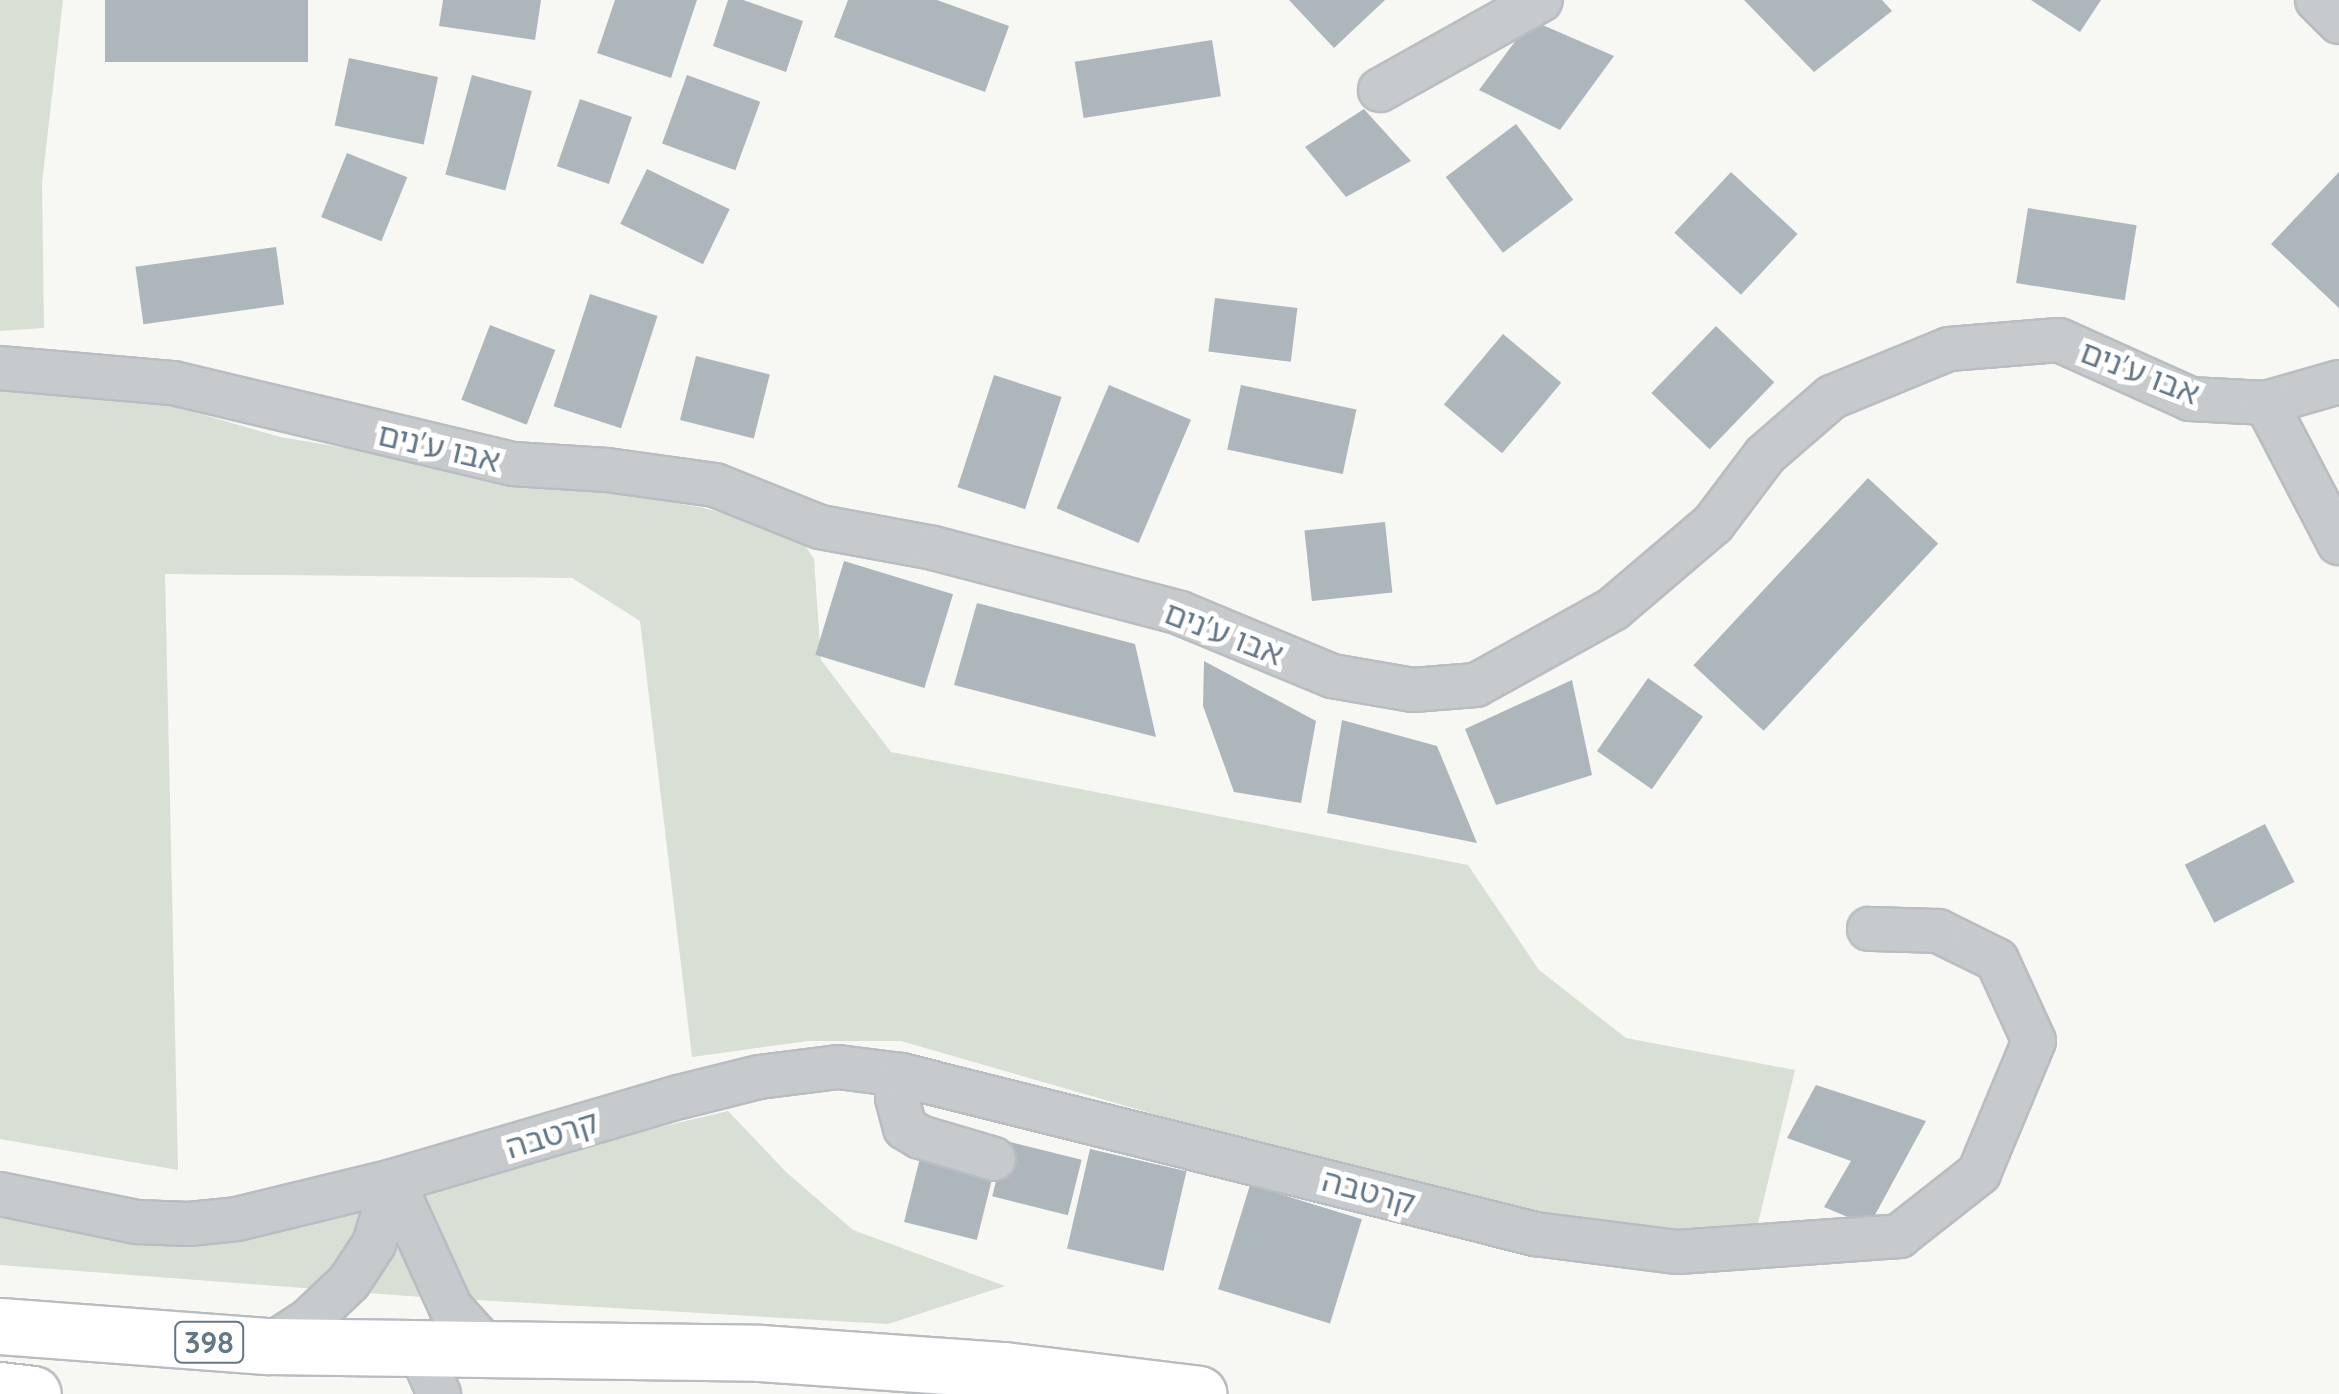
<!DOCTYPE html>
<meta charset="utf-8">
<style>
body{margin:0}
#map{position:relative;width:2339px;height:1394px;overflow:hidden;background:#f7f7f3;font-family:Quicksand,"Noto Sans Hebrew",sans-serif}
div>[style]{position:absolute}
.green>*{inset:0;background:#d8dfd4}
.building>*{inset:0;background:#adb6bb;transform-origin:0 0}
.roads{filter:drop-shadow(2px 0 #b9bdc1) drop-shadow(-2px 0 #b9bdc1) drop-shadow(0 2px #b9bdc1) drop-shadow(0 -2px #b9bdc1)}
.minor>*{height:42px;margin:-21px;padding:0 21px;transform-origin:21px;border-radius:21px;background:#c6cacd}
.major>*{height:55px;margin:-27.5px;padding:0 27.5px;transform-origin:27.5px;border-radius:27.5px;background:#fff}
span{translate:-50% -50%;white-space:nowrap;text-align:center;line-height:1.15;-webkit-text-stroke:10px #fff;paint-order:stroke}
.shield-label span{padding:2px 8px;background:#fff;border:2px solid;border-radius:8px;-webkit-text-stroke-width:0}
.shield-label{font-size:30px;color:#647787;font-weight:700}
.street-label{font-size:32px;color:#647787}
</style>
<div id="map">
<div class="green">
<i style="clip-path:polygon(0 0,63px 0,42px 183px,44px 328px,0 331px)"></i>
<i style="clip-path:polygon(77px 388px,166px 404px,280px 437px,699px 507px,795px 531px,814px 559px,821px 660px,891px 752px,1468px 865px,1539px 970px,1626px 1038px,1795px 1070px,1758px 1223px,1652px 1241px,1411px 1188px,901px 1041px,808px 1041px,692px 1057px,640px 621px,572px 578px,165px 574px,178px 1170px,0 1139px,0 391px)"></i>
<i style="clip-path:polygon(728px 1111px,786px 1172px,853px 1230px,1005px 1286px,888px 1324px,408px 1296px,0 1265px,0 1205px,175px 1242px)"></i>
</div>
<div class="building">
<i style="left:105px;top:0;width:203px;height:62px"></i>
<i style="clip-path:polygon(443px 0,541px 0,535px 40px,439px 26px)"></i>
<i style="clip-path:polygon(615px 0,697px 0,671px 78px,597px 53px)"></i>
<i style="clip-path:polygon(728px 0,743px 0,803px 21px,786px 72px,713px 46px)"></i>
<i style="clip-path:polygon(848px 0,937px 0,1009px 26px,985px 92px,834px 37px)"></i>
<i style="clip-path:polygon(1289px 0,1385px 0,1334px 48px)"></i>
<i style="clip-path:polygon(1744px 0,1882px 0,1892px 11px,1814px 72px)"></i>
<i style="clip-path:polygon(2031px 0,2101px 0,2080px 32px)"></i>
<i style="clip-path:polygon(1531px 20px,1614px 56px,1560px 130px,1479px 90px)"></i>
<i style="left:1212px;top:40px;width:57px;height:139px;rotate:81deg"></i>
<i style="left:349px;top:58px;width:91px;height:69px;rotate:12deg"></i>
<i style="left:472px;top:75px;width:62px;height:103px;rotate:15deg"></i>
<i style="left:687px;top:75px;width:78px;height:73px;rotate:20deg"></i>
<i style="left:580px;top:99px;width:55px;height:71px;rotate:19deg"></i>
<i style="clip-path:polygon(1364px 109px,1411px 161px,1346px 197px,1305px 147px)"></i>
<i style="left:1516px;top:124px;width:95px;height:88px;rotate:53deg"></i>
<i style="left:347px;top:153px;width:65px;height:69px;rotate:22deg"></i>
<i style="left:647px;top:169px;width:92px;height:61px;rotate:26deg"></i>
<i style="left:1731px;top:172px;width:91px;height:83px;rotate:43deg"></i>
<i style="clip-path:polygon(2339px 172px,2339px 308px,2271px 244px)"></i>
<i style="left:2028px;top:208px;width:110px;height:76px;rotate:9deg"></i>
<i style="left:276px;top:247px;width:58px;height:142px;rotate:82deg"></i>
<i style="left:590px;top:294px;width:71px;height:118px;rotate:18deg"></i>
<i style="left:1215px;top:298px;width:83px;height:54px;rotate:7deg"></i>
<i style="left:490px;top:325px;width:70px;height:80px;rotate:21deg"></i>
<i style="left:1716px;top:326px;width:81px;height:93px;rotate:44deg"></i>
<i style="left:1503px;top:334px;width:76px;height:92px;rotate:40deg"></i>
<i style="left:696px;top:356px;width:76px;height:66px;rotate:14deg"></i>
<i style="left:994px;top:375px;width:71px;height:118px;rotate:18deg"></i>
<i style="left:1109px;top:385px;width:89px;height:134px;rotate:23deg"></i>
<i style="left:1241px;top:385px;width:118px;height:66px;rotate:12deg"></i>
<i style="left:1868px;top:478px;width:96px;height:256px;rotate:43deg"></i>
<i style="left:1385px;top:522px;width:71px;height:81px;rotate:84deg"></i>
<i style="left:844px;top:561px;width:114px;height:98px;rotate:17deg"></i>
<i style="clip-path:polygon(977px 603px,1135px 644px,1156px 737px,954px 685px)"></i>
<i style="clip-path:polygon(1204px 661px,1316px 721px,1301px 803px,1234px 792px,1203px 706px)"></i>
<i style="left:1648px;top:678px;width:67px;height:89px;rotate:35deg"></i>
<i style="clip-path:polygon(1572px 680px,1592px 775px,1496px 805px,1465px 729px)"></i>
<i style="clip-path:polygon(1342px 720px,1437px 746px,1477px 843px,1327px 813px)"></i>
<i style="left:2265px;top:824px;width:65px;height:90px;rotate:63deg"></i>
<i style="clip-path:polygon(1816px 1085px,1926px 1121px,1869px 1226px,1824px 1207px,1851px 1161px,1787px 1138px)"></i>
<i style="left:1006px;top:1141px;width:78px;height:57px;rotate:14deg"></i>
<i style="left:1090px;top:1149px;width:99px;height:102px;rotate:13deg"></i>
<i style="left:921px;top:1154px;width:75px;height:70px;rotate:14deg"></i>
<i style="left:1250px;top:1185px;width:117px;height:109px;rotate:17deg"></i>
</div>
<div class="roads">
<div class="minor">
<i style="left:2317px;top:0;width:31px;rotate:45deg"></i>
<i style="left:1380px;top:90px;width:184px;rotate:-29.2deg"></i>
<i style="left:0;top:368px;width:174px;rotate:5deg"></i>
<i style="left:173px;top:383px;width:350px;rotate:13.4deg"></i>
<i style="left:513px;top:464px;width:94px;rotate:3.7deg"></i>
<i style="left:607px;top:470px;width:109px;rotate:7.9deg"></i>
<i style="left:715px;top:485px;width:113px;rotate:21.8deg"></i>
<i style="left:820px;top:527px;width:115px;rotate:10.5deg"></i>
<i style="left:933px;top:548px;width:255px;rotate:14.7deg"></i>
<i style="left:1180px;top:613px;width:165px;rotate:22.5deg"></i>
<i style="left:1332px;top:676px;width:82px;rotate:9.8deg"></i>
<i style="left:1413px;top:690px;width:63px;rotate:-4.5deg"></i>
<i style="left:1476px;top:685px;width:157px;rotate:-29deg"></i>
<i style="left:1613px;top:609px;width:131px;rotate:-40.4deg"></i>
<i style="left:1713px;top:524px;width:86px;rotate:-53deg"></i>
<i style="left:1765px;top:455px;width:89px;rotate:-40.9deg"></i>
<i style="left:1832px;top:397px;width:126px;rotate:-22.3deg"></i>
<i style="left:1949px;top:349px;width:110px;rotate:-4.7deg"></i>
<i style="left:2059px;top:340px;width:144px;rotate:24.2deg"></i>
<i style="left:2190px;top:399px;width:76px;rotate:3deg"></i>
<i style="left:2266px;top:403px;width:76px;rotate:-16deg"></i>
<i style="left:2266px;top:403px;width:158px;rotate:62.5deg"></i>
<i style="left:901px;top:1075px;width:23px;rotate:100deg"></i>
<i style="left:897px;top:1098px;width:31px;rotate:75deg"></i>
<i style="left:905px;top:1128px;width:17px;rotate:31deg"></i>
<i style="left:920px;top:1137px;width:77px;rotate:16.6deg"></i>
<i style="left:393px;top:1181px;width:140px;rotate:65.5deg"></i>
<i style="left:451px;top:1308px;width:55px;rotate:47.9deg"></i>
<i style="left:0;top:1194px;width:140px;rotate:11.6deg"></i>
<i style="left:137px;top:1222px;width:52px;rotate:2.2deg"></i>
<i style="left:189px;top:1224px;width:48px;rotate:-5.9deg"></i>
<i style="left:237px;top:1219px;width:161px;rotate:-13.7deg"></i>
<i style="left:393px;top:1181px;width:298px;rotate:-16.4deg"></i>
<i style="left:679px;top:1097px;width:82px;rotate:-14deg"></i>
<i style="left:759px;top:1077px;width:80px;rotate:-7.2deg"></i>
<i style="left:838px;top:1067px;width:64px;rotate:7.2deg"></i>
<i style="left:901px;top:1075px;width:654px;rotate:14.08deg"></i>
<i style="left:1535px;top:1234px;width:144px;rotate:7.2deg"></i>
<i style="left:1678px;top:1252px;width:222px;rotate:-4.1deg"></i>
<i style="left:1899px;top:1236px;width:102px;rotate:-38.2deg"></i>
<i style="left:1979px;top:1173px;width:143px;rotate:-67.4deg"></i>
<i style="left:2034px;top:1041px;width:89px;rotate:-114.6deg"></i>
<i style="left:1997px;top:960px;width:66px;rotate:-153.8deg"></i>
<i style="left:1938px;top:931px;width:69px;rotate:-178.3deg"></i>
<i style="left:269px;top:1346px;width:48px;rotate:-33deg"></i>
<i style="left:309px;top:1320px;width:55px;rotate:-43.5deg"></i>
<i style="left:349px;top:1282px;width:45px;rotate:-56.7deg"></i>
<i style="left:374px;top:1244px;width:66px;rotate:-73.2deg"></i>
<i style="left:419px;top:1348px;width:50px;rotate:66.5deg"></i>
</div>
<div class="major">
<i style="left:0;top:1326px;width:270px;rotate:4.3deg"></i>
<i style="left:269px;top:1346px;width:491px;rotate:0.8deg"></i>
<i style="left:760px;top:1353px;width:245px;rotate:4deg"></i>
<i style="left:1004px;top:1370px;width:196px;rotate:7deg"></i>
<i style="left:0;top:1390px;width:33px;rotate:7deg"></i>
</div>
</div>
<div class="shield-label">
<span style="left:209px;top:1342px">398</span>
</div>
<div class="street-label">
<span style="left:2140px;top:372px;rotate:21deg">אבו ע'נים</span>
<span style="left:439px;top:447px;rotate:13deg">אבו ע'נים</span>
<span style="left:1224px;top:633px;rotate:21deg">אבו ע'נים</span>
<span style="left:552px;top:1134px;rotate:-17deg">קרטבה</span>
<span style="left:1369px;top:1191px;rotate:15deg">קרטבה</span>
</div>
</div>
